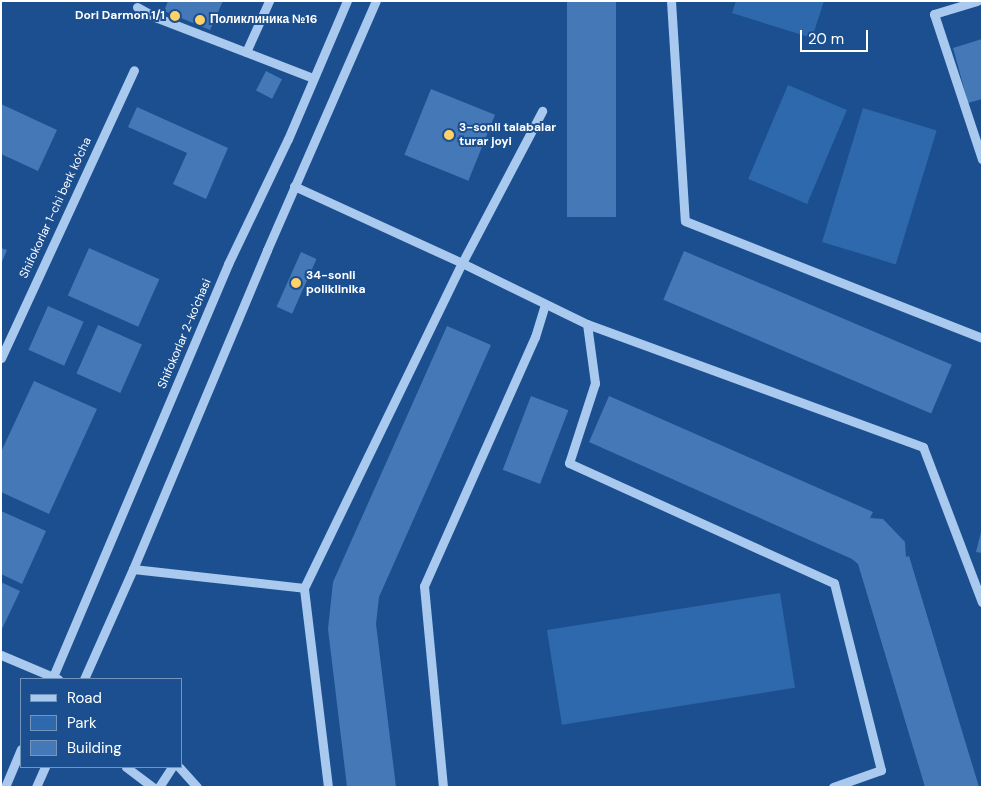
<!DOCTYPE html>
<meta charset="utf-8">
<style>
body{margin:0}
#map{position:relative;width:983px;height:788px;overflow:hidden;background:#1b4f8f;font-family:"DM Sans",sans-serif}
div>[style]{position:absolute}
.green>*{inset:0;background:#2e69ad;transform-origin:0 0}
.building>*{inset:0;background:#4478b7;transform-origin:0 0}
.minor>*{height:9px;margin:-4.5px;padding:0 4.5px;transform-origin:4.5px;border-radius:4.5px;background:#a9c9ee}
.dots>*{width:14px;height:14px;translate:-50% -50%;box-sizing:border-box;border:2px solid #1b4f8f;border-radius:50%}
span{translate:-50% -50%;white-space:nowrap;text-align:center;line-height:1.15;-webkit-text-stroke:4px #1b4f8f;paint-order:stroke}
.poi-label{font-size:12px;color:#fff;font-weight:700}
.right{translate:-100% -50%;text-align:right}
.left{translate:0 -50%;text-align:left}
.street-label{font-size:12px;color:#fff}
.frame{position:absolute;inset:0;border:2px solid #fff;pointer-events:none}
.legend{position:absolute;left:20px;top:678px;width:162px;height:90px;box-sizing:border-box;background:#1b4f8f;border:1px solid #7695bc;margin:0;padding:6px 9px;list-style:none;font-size:15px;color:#fff}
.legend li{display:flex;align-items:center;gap:10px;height:25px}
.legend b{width:25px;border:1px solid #7695bc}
.scale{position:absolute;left:800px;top:30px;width:68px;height:22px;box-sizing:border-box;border:2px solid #fff;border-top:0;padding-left:6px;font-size:15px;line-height:18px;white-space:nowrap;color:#fff;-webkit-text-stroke:4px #1b4f8f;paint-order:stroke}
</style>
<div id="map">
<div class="green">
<i style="clip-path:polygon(736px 1px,824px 1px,812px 38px,732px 13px)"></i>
<i style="left:788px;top:85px;width:64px;height:102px;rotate:23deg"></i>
<i style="left:863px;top:108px;width:77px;height:140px;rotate:17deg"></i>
<i style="left:780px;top:593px;width:96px;height:236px;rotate:81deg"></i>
</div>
<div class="building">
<i style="clip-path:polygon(168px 1px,223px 1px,210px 30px,164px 11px)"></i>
<i style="left:567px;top:1px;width:49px;height:216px"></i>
<i style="clip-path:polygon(982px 39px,982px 99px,968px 103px,953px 48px)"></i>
<i style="left:266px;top:71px;width:18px;height:22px;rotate:27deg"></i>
<i style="left:431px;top:89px;width:69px;height:71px;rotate:22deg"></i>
<i style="clip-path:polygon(1px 104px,57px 130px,38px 171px,1px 154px)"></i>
<i style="clip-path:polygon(137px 107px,228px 148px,206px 199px,173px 184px,187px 153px,128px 127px)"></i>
<i style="clip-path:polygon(1px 248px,7px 250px,1px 264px)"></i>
<i style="left:89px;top:248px;width:77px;height:52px;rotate:24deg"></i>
<i style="left:684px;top:251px;width:291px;height:53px;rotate:23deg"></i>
<i style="left:301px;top:252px;width:17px;height:60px;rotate:24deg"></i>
<i style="left:48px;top:306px;width:39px;height:48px;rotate:24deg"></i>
<i style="left:98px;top:325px;width:48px;height:53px;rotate:24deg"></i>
<i style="clip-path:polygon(447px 326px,491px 345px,379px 597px,376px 624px,396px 787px,347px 787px,328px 629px,333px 582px)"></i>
<i style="clip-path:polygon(34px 381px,97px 409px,49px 514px,1px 492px,1px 452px)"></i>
<i style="left:531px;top:396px;width:40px;height:79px;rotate:21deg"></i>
<i style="clip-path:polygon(609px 396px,873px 512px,870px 518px,883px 519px,905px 542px,906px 557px,909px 556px,979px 787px,925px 787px,858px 564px,852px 559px,589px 442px)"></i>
<i style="clip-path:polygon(1px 511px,46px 531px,22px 584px,1px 574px)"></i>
<i style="clip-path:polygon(981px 532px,982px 533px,982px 553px,976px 552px)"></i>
<i style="clip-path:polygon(1px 582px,20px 591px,1px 631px)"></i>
</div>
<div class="minor">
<i style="left:671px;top:1px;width:220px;rotate:86.4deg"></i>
<i style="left:685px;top:221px;width:319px;rotate:21.5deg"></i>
<i style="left:977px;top:1px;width:45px;rotate:163.2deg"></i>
<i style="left:934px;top:14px;width:153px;rotate:71.7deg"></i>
<i style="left:137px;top:7px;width:21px;rotate:29deg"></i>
<i style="left:155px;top:17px;width:169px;rotate:21.1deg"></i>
<i style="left:246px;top:52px;width:56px;rotate:-65.7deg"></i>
<i style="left:294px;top:186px;width:185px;rotate:24.6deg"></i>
<i style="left:462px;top:263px;width:139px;rotate:26deg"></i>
<i style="left:587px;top:324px;width:358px;rotate:20.1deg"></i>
<i style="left:923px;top:447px;width:166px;rotate:69.2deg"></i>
<i style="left:587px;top:324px;width:60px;rotate:82.3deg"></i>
<i style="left:595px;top:383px;width:84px;rotate:108deg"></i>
<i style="left:569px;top:463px;width:291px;rotate:24.4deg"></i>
<i style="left:834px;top:583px;width:193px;rotate:75.9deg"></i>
<i style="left:881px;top:770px;width:51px;rotate:160.5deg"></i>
<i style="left:1px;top:358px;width:317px;rotate:-65.2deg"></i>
<i style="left:133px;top:569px;width:172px;rotate:6.3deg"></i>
<i style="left:1px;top:655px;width:62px;rotate:22.8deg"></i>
<i style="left:52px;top:679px;width:451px;rotate:-67deg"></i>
<i style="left:228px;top:264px;width:139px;rotate:-64.4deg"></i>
<i style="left:288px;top:139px;width:150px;rotate:-66.9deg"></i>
<i style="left:84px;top:679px;width:120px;rotate:-66deg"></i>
<i style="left:133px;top:569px;width:346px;rotate:-67.2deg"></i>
<i style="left:267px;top:250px;width:272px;rotate:-66.4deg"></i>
<i style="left:126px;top:767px;width:34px;rotate:37deg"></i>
<i style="left:179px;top:767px;width:27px;rotate:48deg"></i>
<i style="left:5px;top:787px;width:41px;rotate:-67.2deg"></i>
<i style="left:36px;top:787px;width:22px;rotate:-66deg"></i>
<i style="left:159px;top:787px;width:24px;rotate:-57deg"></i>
<i style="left:328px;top:787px;width:200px;rotate:-96.9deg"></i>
<i style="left:304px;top:588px;width:361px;rotate:-64.1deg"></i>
<i style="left:462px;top:263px;width:172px;rotate:-62.2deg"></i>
<i style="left:443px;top:787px;width:202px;rotate:-95.4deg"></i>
<i style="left:424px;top:586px;width:273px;rotate:-66deg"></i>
<i style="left:535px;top:337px;width:34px;rotate:-73deg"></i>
</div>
<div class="dots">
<i style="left:175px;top:16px;background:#ffd166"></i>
<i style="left:200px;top:20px;background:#ffd166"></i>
<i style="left:449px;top:135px;background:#ffd166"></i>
<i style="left:296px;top:283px;background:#ffd166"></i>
</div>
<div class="poi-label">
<span class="right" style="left:165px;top:16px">Dori Darmon 1/1</span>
<span class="left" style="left:210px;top:20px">Поликлиника №16</span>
<span class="left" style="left:459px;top:135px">3-sonli talabalar<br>turar joyi</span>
<span class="left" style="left:306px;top:283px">34-sonli<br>poliklinika</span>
</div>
<div class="street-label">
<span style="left:56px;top:208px;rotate:-65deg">Shifokorlar 1-chi berk ko'cha</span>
<span style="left:185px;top:334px;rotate:-67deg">Shifokorlar 2-ko'chasi</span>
</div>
<div class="frame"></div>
<ul class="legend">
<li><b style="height:6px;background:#a9c9ee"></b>Road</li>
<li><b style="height:14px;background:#2e69ad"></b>Park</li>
<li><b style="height:14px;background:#4478b7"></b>Building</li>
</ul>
<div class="scale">20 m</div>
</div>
